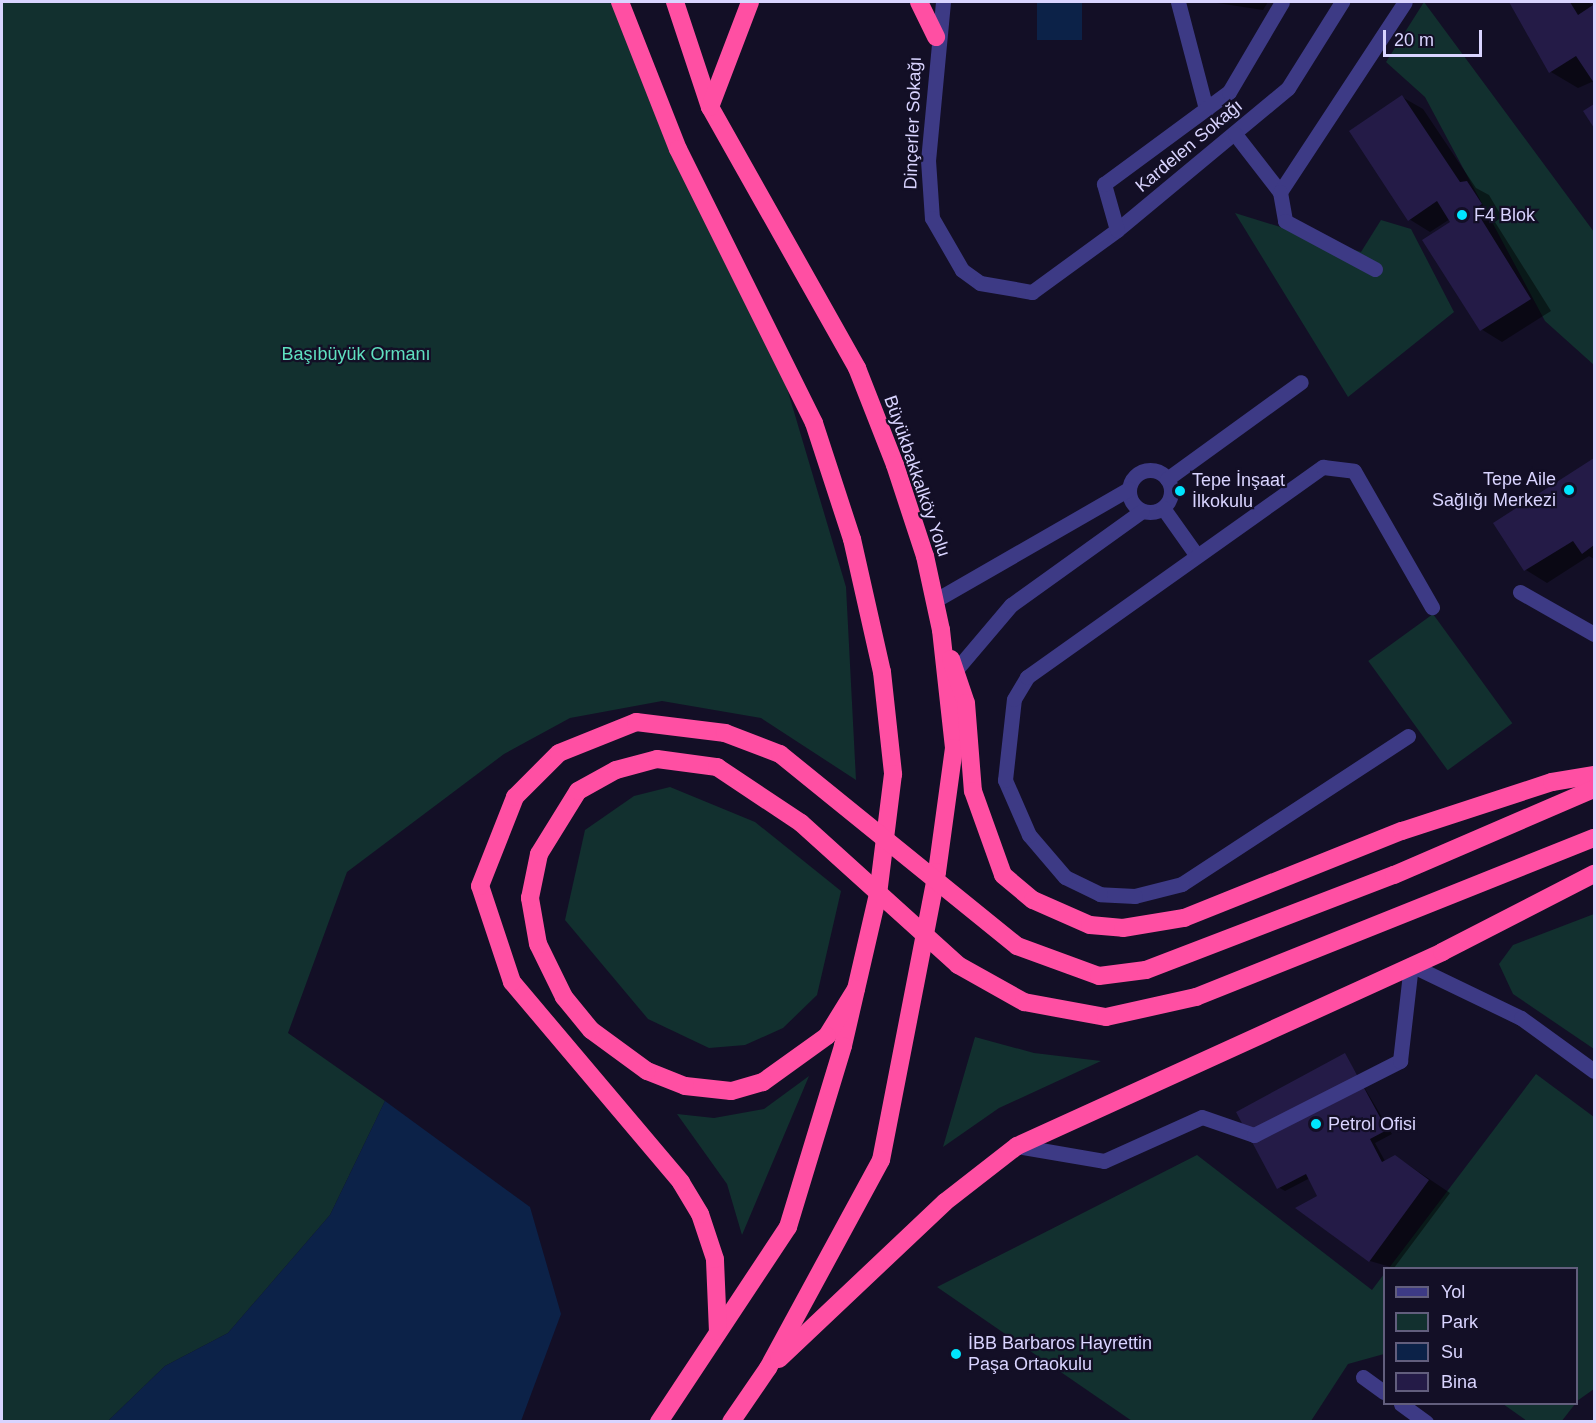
<!DOCTYPE html>
<meta charset="utf-8">
<style>
body{margin:0}
#map{position:relative;width:1596px;height:1423px;overflow:hidden;background:#130f26;font-family:Helvetica,sans-serif}
div>[style]{position:absolute}
.green>*{inset:0;background:#12302f;transform-origin:0 0}
.water>*{inset:0;background:#0c2248;transform-origin:0 0}
.shadow>*{inset:0;background:#0007}
.building>*{inset:0;background:#241b47}
.minor>*{height:15px;margin:-7.5px;padding:0 7.5px;transform-origin:7.5px;border-radius:7.5px;background:#3d3a85}
.minor>.ring{margin:-7.5px;padding:0;box-sizing:content-box;background:none;border:15px solid #3d3a85;border-radius:50%}
.highway>*{height:18px;margin:-9px;padding:0 9px;transform-origin:9px;border-radius:9px;background:#ff4fa3}
.dots>*{width:16px;height:16px;translate:-50% -50%;box-sizing:border-box;border:3px solid #130f26;border-radius:50%}
span{translate:-50% -50%;white-space:nowrap;text-align:center;line-height:1.15;-webkit-text-stroke:4.5px #130f26;paint-order:stroke}
.street-label{font-size:18px;color:#d9d4ff}
.poi-label{font-size:18px;color:#d9d4ff}
.left{translate:0 -50%;text-align:left}
.right{translate:-100% -50%;text-align:right}
.park-label{font-size:18px;color:#5fe0c0}
.frame{position:absolute;inset:0;border:3px solid #d9d4ff;pointer-events:none}
.legend{position:absolute;left:1383px;top:1267px;width:195px;height:138px;box-sizing:border-box;background:#130f26;border:2px solid #625e7d;margin:0;padding:8px 10px;list-style:none;font-size:18px;color:#d9d4ff}
.legend li{display:flex;align-items:center;gap:12px;height:30px}
.legend b{width:30px;border:2px solid #625e7d}
.scale{position:absolute;left:1383px;top:30px;width:99px;height:27px;box-sizing:border-box;border:3px solid #d9d4ff;border-top:0;padding-left:8px;font-size:18px;line-height:21px;white-space:nowrap;color:#d9d4ff;-webkit-text-stroke:4px #130f26;paint-order:stroke}
</style>
<div id="map">
<div class="green">
<i style="clip-path:polygon(2px 2px,615px 2px,781px 368px,846px 587px,856px 780px,761px 718px,662px 701px,570px 718px,504px 754px,347px 872px,288px 1033px,385px 1101px,330px 1215px,228px 1333px,165px 1366px,108px 1421px,2px 1422px)"></i>
<i style="clip-path:polygon(1424px 2px,1594px 232px,1594px 365px,1545px 321px,1425px 97px,1386px 62px)"></i>
<i style="clip-path:polygon(1235px 213px,1361px 252px,1381px 220px,1411px 229px,1454px 312px,1348px 397px)"></i>
<i style="left:1433px;top:614px;width:135px;height:80px;rotate:54deg"></i>
<i style="clip-path:polygon(670px 787px,755px 822px,841px 891px,817px 995px,783px 1028px,745px 1045px,709px 1048px,648px 1019px,565px 920px,585px 830px,634px 796px)"></i>
<i style="clip-path:polygon(1594px 914px,1594px 1049px,1513px 994px,1499px 964px,1513px 945px)"></i>
<i style="clip-path:polygon(975px 1037px,1034px 1053px,1101px 1061px,999px 1108px,943px 1147px)"></i>
<i style="clip-path:polygon(1536px 1074px,1594px 1117px,1594px 1389px,1577px 1401px,1576px 1268px,1389px 1268px)"></i>
<i style="clip-path:polygon(809px 1076px,742px 1235px,727px 1184px,677px 1114px,714px 1118px,764px 1109px)"></i>
<i style="clip-path:polygon(1197px 1155px,1372px 1290px,1384px 1274px,1384px 1354px,1348px 1364px,1311px 1421px,1132px 1421px,937px 1287px)"></i>
<i style="clip-path:polygon(1503px 1404px,1575px 1404px,1561px 1422px,1527px 1421px)"></i>
</div>
<div class="water">
<i style="left:1037px;top:2px;width:45px;height:38px"></i>
<i style="clip-path:polygon(385px 1101px,530px 1207px,561px 1314px,521px 1421px,108px 1421px,165px 1366px,228px 1333px,330px 1215px)"></i>
</div>
<div class="shadow">
<i style="clip-path:polygon(1211px 2px,1268px 2px,1263px 10px)"></i>
<i style="clip-path:polygon(1511px 2px,1588px 2px,1594px 7px,1594px 81px,1578px 88px,1551px 72px)"></i>
<i style="clip-path:polygon(1402px 97px,1423px 109px,1476px 188px,1489px 195px,1502px 217px,1495px 222px,1551px 311px,1502px 342px,1481px 329px,1450px 219px,1430px 232px,1409px 219px)"></i>
<i style="clip-path:polygon(1594px 460px,1594px 559px,1589px 556px,1547px 583px,1526px 570px,1495px 523px)"></i>
<i style="clip-path:polygon(1345px 1055px,1392px 1134px,1375px 1143px,1385px 1161px,1395px 1156px,1450px 1193px,1394px 1268px,1370px 1261px,1310px 1178px,1285px 1191px,1278px 1187px)"></i>
</div>
<div class="building">
<i style="clip-path:polygon(1509px 2px,1570px 2px,1578px 15px,1593px 5px,1594px 83px,1576px 56px,1549px 73px)"></i>
<i style="clip-path:polygon(1402px 95px,1460px 182px,1467px 181px,1482px 204px,1475px 209px,1531px 299px,1480px 331px,1422px 240px,1450px 222px,1437px 201px,1408px 221px,1349px 131px)"></i>
<i style="clip-path:polygon(1594px 104px,1594px 128px,1583px 111px)"></i>
<i style="clip-path:polygon(1594px 458px,1594px 545px,1582px 554px,1573px 541px,1524px 571px,1493px 523px)"></i>
<i style="clip-path:polygon(1345px 1053px,1387px 1130px,1370px 1139px,1382px 1162px,1395px 1155px,1429px 1180px,1369px 1262px,1295px 1208px,1317px 1196px,1306px 1174px,1277px 1189px,1236px 1112px)"></i>
</div>
<div class="minor">
<i style="left:943px;top:2px;width:159px;rotate:95.4deg"></i>
<i style="left:928px;top:160px;width:58px;rotate:86.1deg"></i>
<i style="left:932px;top:218px;width:60px;rotate:60deg"></i>
<i style="left:962px;top:270px;width:22px;rotate:36deg"></i>
<i style="left:980px;top:283px;width:53px;rotate:9.8deg"></i>
<i style="left:1032px;top:292px;width:105px;rotate:-36.1deg"></i>
<i style="left:1117px;top:230px;width:222px;rotate:-39.7deg"></i>
<i style="left:1288px;top:88px;width:102px;rotate:-57.9deg"></i>
<i style="left:1178px;top:2px;width:111px;rotate:75.3deg"></i>
<i style="left:1235px;top:134px;width:73px;rotate:52.2deg"></i>
<i style="left:1280px;top:192px;width:227px;rotate:-56.7deg"></i>
<i style="left:1280px;top:192px;width:29px;rotate:80deg"></i>
<i style="left:1285px;top:221px;width:102px;rotate:28.1deg"></i>
<i style="left:1117px;top:230px;width:48px;rotate:-105.8deg"></i>
<i style="left:1104px;top:184px;width:155px;rotate:-36.4deg"></i>
<i style="left:1229px;top:92px;width:104px;rotate:-59.5deg"></i>
<i class="ring" style="left:1129px;top:470px;width:27px;height:27px"></i>
<i style="left:1167px;top:479px;width:165px;rotate:-35.9deg"></i>
<i style="left:1163px;top:508px;width:55px;rotate:54.6deg"></i>
<i style="left:1520px;top:592px;width:85px;rotate:29.6deg"></i>
<i style="left:934px;top:601px;width:225px;rotate:-29.9deg"></i>
<i style="left:955px;top:671px;width:87px;rotate:-49.7deg"></i>
<i style="left:1011px;top:605px;width:161px;rotate:-35.7deg"></i>
<i style="left:1408px;top:736px;width:270px;rotate:146.8deg"></i>
<i style="left:1182px;top:884px;width:49px;rotate:165.7deg"></i>
<i style="left:1135px;top:896px;width:35px;rotate:-177deg"></i>
<i style="left:1100px;top:894px;width:39px;rotate:-154deg"></i>
<i style="left:1065px;top:877px;width:55px;rotate:-130.6deg"></i>
<i style="left:1029px;top:835px;width:60px;rotate:-113.6deg"></i>
<i style="left:1005px;top:780px;width:81px;rotate:-83.7deg"></i>
<i style="left:1014px;top:699px;width:26px;rotate:-59deg"></i>
<i style="left:1027px;top:677px;width:363px;rotate:-35.4deg"></i>
<i style="left:1323px;top:467px;width:31px;rotate:7deg"></i>
<i style="left:1354px;top:471px;width:157px;rotate:60.2deg"></i>
<i style="left:1017px;top:1146px;width:88px;rotate:9.8deg"></i>
<i style="left:1104px;top:1161px;width:107px;rotate:-24.2deg"></i>
<i style="left:1202px;top:1117px;width:55px;rotate:19.1deg"></i>
<i style="left:1254px;top:1135px;width:164px;rotate:-26.9deg"></i>
<i style="left:1400px;top:1061px;width:97px;rotate:-83.5deg"></i>
<i style="left:1411px;top:965px;width:122px;rotate:25.7deg"></i>
<i style="left:1521px;top:1018px;width:90px;rotate:36deg"></i>
<i style="left:1363px;top:1377px;width:26px;rotate:36deg"></i>
<i style="left:1401px;top:1404px;width:31px;rotate:36deg"></i>
</div>
<div class="highway">
<i style="left:620px;top:2px;width:158px;rotate:68.5deg"></i>
<i style="left:678px;top:149px;width:306px;rotate:63.6deg"></i>
<i style="left:814px;top:423px;width:122px;rotate:71.9deg"></i>
<i style="left:852px;top:539px;width:136px;rotate:77.3deg"></i>
<i style="left:882px;top:672px;width:103px;rotate:83.8deg"></i>
<i style="left:893px;top:774px;width:121px;rotate:97.1deg"></i>
<i style="left:878px;top:894px;width:156px;rotate:103deg"></i>
<i style="left:843px;top:1046px;width:189px;rotate:106.9deg"></i>
<i style="left:788px;top:1227px;width:234px;rotate:123.5deg"></i>
<i style="left:675px;top:2px;width:111px;rotate:71.6deg"></i>
<i style="left:710px;top:107px;width:300px;rotate:60.6deg"></i>
<i style="left:857px;top:368px;width:104px;rotate:68.6deg"></i>
<i style="left:895px;top:465px;width:96px;rotate:71.8deg"></i>
<i style="left:925px;top:556px;width:76px;rotate:77.8deg"></i>
<i style="left:941px;top:630px;width:119px;rotate:83.7deg"></i>
<i style="left:954px;top:748px;width:125px;rotate:97.8deg"></i>
<i style="left:937px;top:872px;width:293px;rotate:101deg"></i>
<i style="left:881px;top:1160px;width:237px;rotate:118.5deg"></i>
<i style="left:768px;top:1368px;width:65px;rotate:124.4deg"></i>
<i style="left:919px;top:2px;width:39px;rotate:64deg"></i>
<i style="left:710px;top:107px;width:112px;rotate:-69.1deg"></i>
<i style="left:951px;top:659px;width:46px;rotate:71.2deg"></i>
<i style="left:966px;top:703px;width:88px;rotate:85.5deg"></i>
<i style="left:973px;top:791px;width:89px;rotate:70.3deg"></i>
<i style="left:1003px;top:875px;width:39px;rotate:40deg"></i>
<i style="left:1033px;top:900px;width:62px;rotate:23.7deg"></i>
<i style="left:1090px;top:925px;width:33px;rotate:5deg"></i>
<i style="left:1123px;top:928px;width:62px;rotate:-9.3deg"></i>
<i style="left:1184px;top:918px;width:235px;rotate:-21.8deg"></i>
<i style="left:1402px;top:831px;width:158px;rotate:-18.1deg"></i>
<i style="left:1552px;top:782px;width:43px;rotate:-9.5deg"></i>
<i style="left:856px;top:989px;width:55px;rotate:121.7deg"></i>
<i style="left:827px;top:1036px;width:79px;rotate:144.3deg"></i>
<i style="left:763px;top:1082px;width:33px;rotate:164deg"></i>
<i style="left:731px;top:1091px;width:46px;rotate:-173.8deg"></i>
<i style="left:685px;top:1086px;width:41px;rotate:-158.5deg"></i>
<i style="left:647px;top:1071px;width:69px;rotate:-143.8deg"></i>
<i style="left:591px;top:1030px;width:43px;rotate:-129.3deg"></i>
<i style="left:564px;top:997px;width:59px;rotate:-116.1deg"></i>
<i style="left:538px;top:944px;width:47px;rotate:-99.9deg"></i>
<i style="left:530px;top:898px;width:45px;rotate:-78.4deg"></i>
<i style="left:539px;top:854px;width:74px;rotate:-58.2deg"></i>
<i style="left:578px;top:791px;width:43px;rotate:-28.9deg"></i>
<i style="left:616px;top:770px;width:42px;rotate:-15deg"></i>
<i style="left:657px;top:759px;width:61px;rotate:7.6deg"></i>
<i style="left:717px;top:767px;width:101px;rotate:33.7deg"></i>
<i style="left:801px;top:823px;width:212px;rotate:42.1deg"></i>
<i style="left:958px;top:965px;width:76px;rotate:29.3deg"></i>
<i style="left:1024px;top:1002px;width:83px;rotate:10.4deg"></i>
<i style="left:1106px;top:1017px;width:92px;rotate:-12.5deg"></i>
<i style="left:1196px;top:997px;width:429px;rotate:-21.8deg"></i>
<i style="left:718px;top:1332px;width:73px;rotate:-92.4deg"></i>
<i style="left:715px;top:1259px;width:47px;rotate:-108.4deg"></i>
<i style="left:700px;top:1214px;width:37px;rotate:-121deg"></i>
<i style="left:681px;top:1182px;width:262px;rotate:-130.2deg"></i>
<i style="left:512px;top:982px;width:101px;rotate:-108.4deg"></i>
<i style="left:480px;top:886px;width:96px;rotate:-68.5deg"></i>
<i style="left:515px;top:797px;width:62px;rotate:-45deg"></i>
<i style="left:559px;top:753px;width:83px;rotate:-21.9deg"></i>
<i style="left:636px;top:722px;width:90px;rotate:7deg"></i>
<i style="left:725px;top:733px;width:59px;rotate:20.9deg"></i>
<i style="left:780px;top:754px;width:305px;rotate:39deg"></i>
<i style="left:1017px;top:946px;width:87px;rotate:20.1deg"></i>
<i style="left:1099px;top:976px;width:47px;rotate:-7.3deg"></i>
<i style="left:1146px;top:970px;width:266px;rotate:-21deg"></i>
<i style="left:1394px;top:875px;width:218px;rotate:-23.3deg"></i>
<i style="left:779px;top:1359px;width:228px;rotate:-43.4deg"></i>
<i style="left:945px;top:1202px;width:91px;rotate:-37.9deg"></i>
<i style="left:1017px;top:1146px;width:467px;rotate:-24.5deg"></i>
<i style="left:1442px;top:952px;width:171px;rotate:-27.2deg"></i>
</div>
<div class="dots">
<i style="left:1462px;top:215px;background:#00e5ff"></i>
<i style="left:1569px;top:490px;background:#00e5ff"></i>
<i style="left:1180px;top:491px;background:#00e5ff"></i>
<i style="left:1316px;top:1124px;background:#00e5ff"></i>
<i style="left:956px;top:1354px;background:#00e5ff"></i>
</div>
<div class="street-label">
<span style="left:913px;top:123px;rotate:-88deg">Dinçerler Sokağı</span>
<span style="left:1189px;top:146px;rotate:-40deg">Kardelen Sokağı</span>
<span style="left:917px;top:476px;rotate:71deg">Büyükbakkalköy Yolu</span>
</div>
<div class="poi-label">
<span class="left" style="left:1474px;top:215px">F4 Blok</span>
<span class="right" style="left:1556px;top:490px">Tepe Aile<br>Sağlığı Merkezi</span>
<span class="left" style="left:1192px;top:491px">Tepe İnşaat<br>İlkokulu</span>
<span class="left" style="left:1328px;top:1124px">Petrol Ofisi</span>
<span class="left" style="left:968px;top:1354px">İBB Barbaros Hayrettin<br>Paşa Ortaokulu</span>
</div>
<div class="park-label">
<span style="left:356px;top:354px">Başıbüyük Ormanı</span>
</div>
<div class="frame"></div>
<ul class="legend">
<li><b style="height:8px;background:#3d3a85"></b>Yol</li>
<li><b style="height:16px;background:#12302f"></b>Park</li>
<li><b style="height:16px;background:#0c2248"></b>Su</li>
<li><b style="height:16px;background:#241b47"></b>Bina</li>
</ul>
<div class="scale">20 m</div>
</div>
